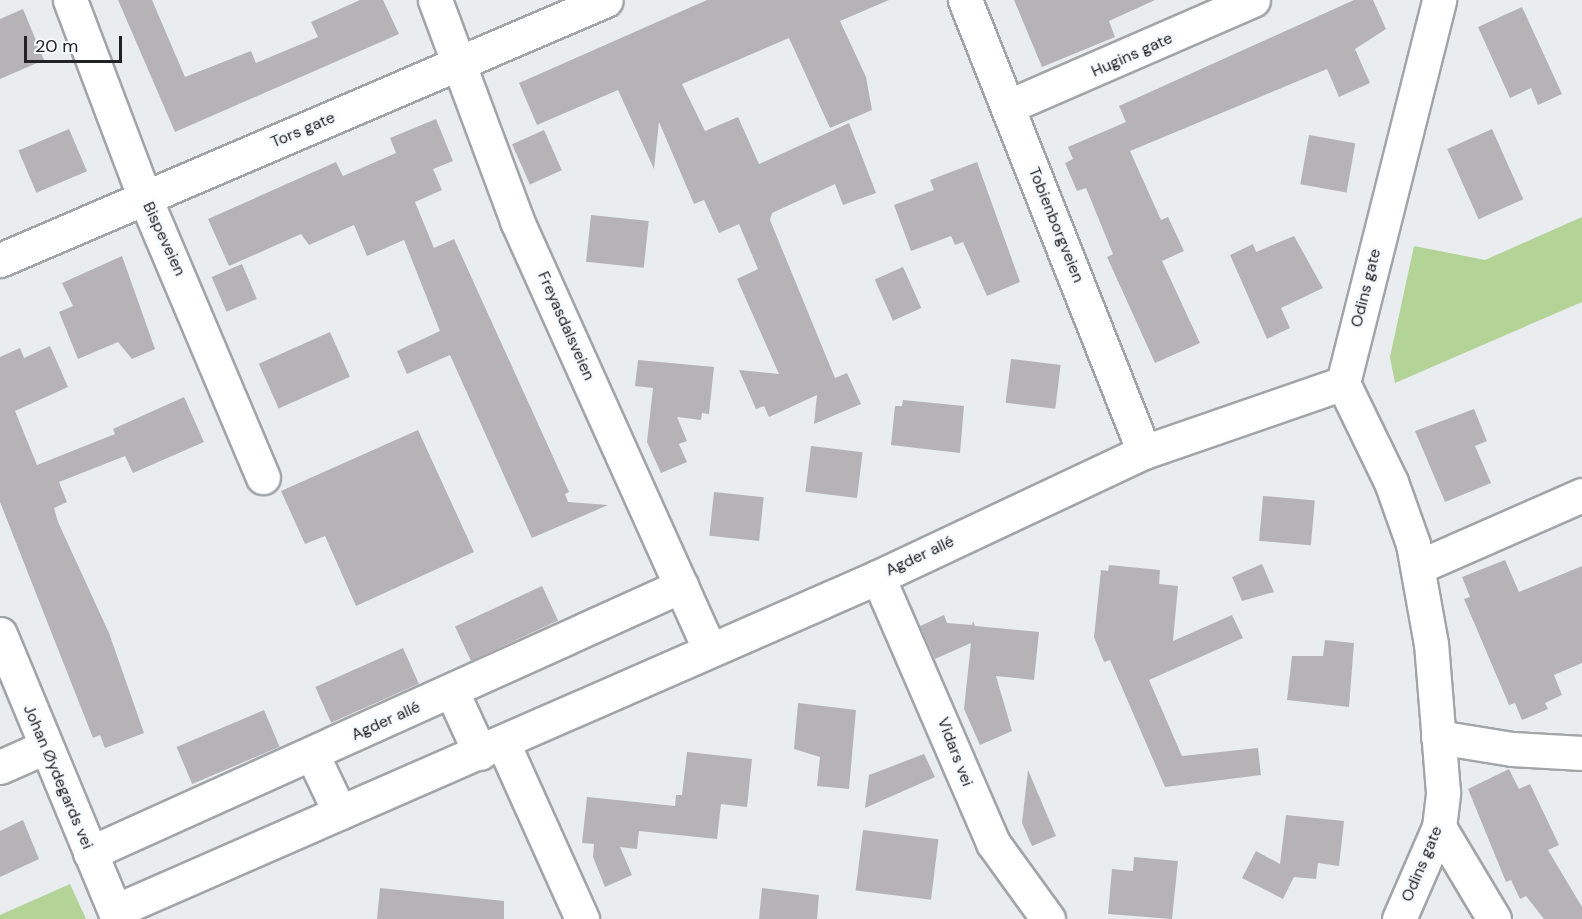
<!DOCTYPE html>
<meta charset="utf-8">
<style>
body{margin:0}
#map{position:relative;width:1582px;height:919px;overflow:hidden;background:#e9edf0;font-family:"DM Sans",sans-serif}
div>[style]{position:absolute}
.green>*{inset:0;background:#b3d397}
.building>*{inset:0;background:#b6b3b7;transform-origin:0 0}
.roads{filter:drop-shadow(2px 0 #a2a5a8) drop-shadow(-2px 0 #a2a5a8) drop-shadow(0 2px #a2a5a8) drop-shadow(0 -2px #a2a5a8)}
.minor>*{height:33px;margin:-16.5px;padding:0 16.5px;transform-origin:16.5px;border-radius:16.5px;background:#fff}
span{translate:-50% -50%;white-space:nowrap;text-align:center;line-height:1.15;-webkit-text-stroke:5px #f6fafe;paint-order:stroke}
.street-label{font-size:16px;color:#212224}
.scale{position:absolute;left:24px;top:36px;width:98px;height:27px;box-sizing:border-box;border:3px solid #212224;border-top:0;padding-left:8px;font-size:18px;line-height:21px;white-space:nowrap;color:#212224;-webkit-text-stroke:4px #f6fafe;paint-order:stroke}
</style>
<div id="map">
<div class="green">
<i style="clip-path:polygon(1582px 217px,1582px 302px,1395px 383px,1390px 357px,1414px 246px,1485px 260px)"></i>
<i style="clip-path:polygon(70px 884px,86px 919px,0 919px,0 915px)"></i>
</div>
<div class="building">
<i style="clip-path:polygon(118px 0,152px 0,185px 77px,251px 51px,256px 63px,318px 37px,311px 22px,360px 0,383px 0,399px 34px,175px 132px)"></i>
<i style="clip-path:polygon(707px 0,889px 0,840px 21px,866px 77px,872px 110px,830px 128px,789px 38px,682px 84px,705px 131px,738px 117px,759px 164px,849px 123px,876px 193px,843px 205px,835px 184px,772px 213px,770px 220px,835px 378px,847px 373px,861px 404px,814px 424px,817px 395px,769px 417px,764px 406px,756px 409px,739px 370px,779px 374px,737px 279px,758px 269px,739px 224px,719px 233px,704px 200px,694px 204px,659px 122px,654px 169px,618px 90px,537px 125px,519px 83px)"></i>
<i style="clip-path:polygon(1014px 0,1155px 0,1109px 21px,1115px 37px,1042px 67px)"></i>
<i style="clip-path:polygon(1354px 0,1373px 0,1386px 29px,1355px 49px,1370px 83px,1339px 97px,1327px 69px,1130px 151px,1161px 220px,1168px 217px,1184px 251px,1162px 261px,1200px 343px,1155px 363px,1107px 257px,1113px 254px,1086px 188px,1077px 191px,1065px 163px,1073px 159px,1068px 147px,1126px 122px,1119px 106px)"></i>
<i style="clip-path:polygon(1522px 7px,1562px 94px,1538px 105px,1531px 88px,1510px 98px,1478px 27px)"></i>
<i style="clip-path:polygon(23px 9px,44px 60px,0 79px,0 19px)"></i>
<i style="clip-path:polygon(436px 119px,453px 161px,433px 169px,442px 190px,415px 202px,434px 248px,454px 239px,569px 492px,565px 494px,568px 502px,608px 505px,532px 538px,450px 355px,407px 374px,397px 351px,440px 331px,404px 240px,367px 256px,354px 225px,309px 245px,301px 234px,229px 266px,208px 219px,336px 162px,343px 176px,396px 153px,390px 138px)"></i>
<i style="left:69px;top:129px;width:46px;height:55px;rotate:67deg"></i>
<i style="left:1492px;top:129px;width:77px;height:49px;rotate:66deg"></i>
<i style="left:544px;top:130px;width:44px;height:35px;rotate:66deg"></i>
<i style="left:1309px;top:135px;width:47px;height:50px;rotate:10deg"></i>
<i style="clip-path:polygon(977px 162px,1020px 282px,987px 296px,963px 242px,955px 245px,951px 236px,911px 251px,894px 205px,934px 190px,930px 180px)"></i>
<i style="left:591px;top:215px;width:58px;height:47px;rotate:6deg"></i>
<i style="clip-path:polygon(1294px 236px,1323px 288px,1281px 308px,1290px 328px,1267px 339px,1230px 255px,1253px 244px,1256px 252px)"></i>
<i style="clip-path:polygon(122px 256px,155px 349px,132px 359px,118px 342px,78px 359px,59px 312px,73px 306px,62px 283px)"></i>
<i style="left:242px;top:264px;width:38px;height:33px;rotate:67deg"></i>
<i style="left:903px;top:267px;width:45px;height:31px;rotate:66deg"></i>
<i style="left:330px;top:332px;width:49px;height:78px;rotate:66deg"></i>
<i style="clip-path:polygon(50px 346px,68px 387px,15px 411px,37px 465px,115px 434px,113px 429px,184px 397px,204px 442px,133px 473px,125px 456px,59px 482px,67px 502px,54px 508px,58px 522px,109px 633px,144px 733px,105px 748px,100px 735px,93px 738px,0 502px,0 357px,20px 348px,24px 358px)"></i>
<i style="left:1011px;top:359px;width:50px;height:44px;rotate:7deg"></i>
<i style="clip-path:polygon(638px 360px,714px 367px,709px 414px,702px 413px,701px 420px,677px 417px,687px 441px,679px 444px,687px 462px,661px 473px,647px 442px,653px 388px,635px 386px)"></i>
<i style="clip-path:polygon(903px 400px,964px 406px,960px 453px,891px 445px,895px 406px,902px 406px)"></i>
<i style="clip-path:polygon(1474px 409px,1487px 441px,1475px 446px,1491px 483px,1445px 502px,1415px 431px)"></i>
<i style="clip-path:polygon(418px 430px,474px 552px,356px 606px,325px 536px,305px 544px,281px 491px)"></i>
<i style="left:811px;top:446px;width:52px;height:46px;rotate:7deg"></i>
<i style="left:714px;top:492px;width:50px;height:44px;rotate:6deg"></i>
<i style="left:1263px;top:496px;width:52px;height:45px;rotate:5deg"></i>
<i style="clip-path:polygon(1505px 560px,1519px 592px,1582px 566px,1582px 663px,1554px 675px,1562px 695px,1545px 703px,1548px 709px,1522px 720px,1515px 703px,1509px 705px,1464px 599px,1470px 597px,1462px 577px)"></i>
<i style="clip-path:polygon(1262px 564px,1274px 592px,1242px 601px,1232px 577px)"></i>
<i style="clip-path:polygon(1109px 565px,1160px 570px,1159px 584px,1178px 586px,1173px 641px,1232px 615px,1243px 638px,1149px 680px,1182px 756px,1258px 748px,1261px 775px,1165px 787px,1110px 660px,1104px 662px,1094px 637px,1101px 570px,1108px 571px)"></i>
<i style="left:542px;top:586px;width:38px;height:96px;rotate:65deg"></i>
<i style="clip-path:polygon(944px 615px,947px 623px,972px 625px,973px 621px,975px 626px,1039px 632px,1034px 680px,996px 676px,1012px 731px,980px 745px,964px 709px,971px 643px,935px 659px,920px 626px)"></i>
<i style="clip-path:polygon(1325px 640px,1354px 643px,1349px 707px,1287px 700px,1292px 656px,1323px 656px)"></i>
<i style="left:403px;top:648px;width:39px;height:96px;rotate:66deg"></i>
<i style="clip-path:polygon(798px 703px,856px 710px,849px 789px,817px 786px,820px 757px,794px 749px)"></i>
<i style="left:264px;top:710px;width:40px;height:95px;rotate:67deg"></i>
<i style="clip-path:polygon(687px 752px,752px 759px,747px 807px,721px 804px,717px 839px,639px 831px,637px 849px,620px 847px,632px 875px,605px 887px,593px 857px,594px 844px,582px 843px,587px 797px,675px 806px,676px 795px,682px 795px)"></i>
<i style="clip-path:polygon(924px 754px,935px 777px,865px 808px,869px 775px)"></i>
<i style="clip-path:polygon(1509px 769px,1519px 789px,1530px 784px,1559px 845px,1548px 850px,1582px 907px,1582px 919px,1544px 919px,1526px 896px,1520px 899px,1511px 880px,1506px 882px,1468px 789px)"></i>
<i style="clip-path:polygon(1028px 770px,1056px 836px,1032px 846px,1022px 823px)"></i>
<i style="clip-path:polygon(1286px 815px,1344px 821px,1339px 866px,1318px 863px,1316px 879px,1294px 877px,1283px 899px,1242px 878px,1256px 851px,1280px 864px)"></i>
<i style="clip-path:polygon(23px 820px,39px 859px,0 877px,0 831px)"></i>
<i style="left:863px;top:830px;width:76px;height:61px;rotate:7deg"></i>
<i style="clip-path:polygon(1134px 857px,1178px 861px,1172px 919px,1108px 914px,1112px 869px,1133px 871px)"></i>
<i style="clip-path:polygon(380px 888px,504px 901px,504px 919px,377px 919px)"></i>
<i style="clip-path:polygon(762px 888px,819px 895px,817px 919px,759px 919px)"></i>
</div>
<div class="roads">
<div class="minor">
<i style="left:70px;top:0;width:212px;rotate:69.3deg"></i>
<i style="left:145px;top:198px;width:303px;rotate:67.1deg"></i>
<i style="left:435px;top:0;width:236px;rotate:69.6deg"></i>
<i style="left:517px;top:221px;width:468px;rotate:65.8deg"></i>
<i style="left:965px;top:0;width:486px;rotate:68.4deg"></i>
<i style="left:1009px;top:106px;width:266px;rotate:-23.5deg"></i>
<i style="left:0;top:260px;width:659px;rotate:-23.22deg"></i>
<i style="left:1418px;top:567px;width:179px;rotate:-23.7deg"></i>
<i style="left:878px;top:577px;width:290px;rotate:66.6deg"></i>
<i style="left:993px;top:843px;width:94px;rotate:54.1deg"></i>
<i style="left:0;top:634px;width:308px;rotate:67.5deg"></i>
<i style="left:452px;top:692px;width:67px;rotate:65.3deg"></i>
<i style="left:1438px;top:737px;width:75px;rotate:9.2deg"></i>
<i style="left:1512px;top:749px;width:70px;rotate:3.3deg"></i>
<i style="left:503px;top:743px;width:193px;rotate:65.8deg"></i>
<i style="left:312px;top:754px;width:65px;rotate:64.6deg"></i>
<i style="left:0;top:767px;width:49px;rotate:-24deg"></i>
<i style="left:1439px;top:827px;width:107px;rotate:59.1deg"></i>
<i style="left:90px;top:853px;width:649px;rotate:-24.31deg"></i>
<i style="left:115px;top:911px;width:833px;rotate:-23.64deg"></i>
<i style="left:878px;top:577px;width:294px;rotate:-25.2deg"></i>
<i style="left:1144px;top:452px;width:211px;rotate:-19.1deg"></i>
<i style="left:1399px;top:919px;width:100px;rotate:-66.5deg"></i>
<i style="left:1439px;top:827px;width:35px;rotate:-83deg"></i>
<i style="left:1443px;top:792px;width:148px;rotate:-94.6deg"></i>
<i style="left:1431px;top:644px;width:102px;rotate:-100.2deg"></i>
<i style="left:1413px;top:544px;width:66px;rotate:-109.5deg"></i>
<i style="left:1391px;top:482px;width:110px;rotate:-115.9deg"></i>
<i style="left:1343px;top:383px;width:395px;rotate:-75.9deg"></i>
</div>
</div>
<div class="street-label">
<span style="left:1132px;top:55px;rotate:-24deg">Hugins gate</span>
<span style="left:303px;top:130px;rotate:-23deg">Tors gate</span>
<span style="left:1056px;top:225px;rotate:68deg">Tobienborgveien</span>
<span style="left:164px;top:239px;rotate:65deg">Bispeveien</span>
<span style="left:1366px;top:288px;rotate:-76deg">Odins gate</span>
<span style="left:566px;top:326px;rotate:66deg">Freyasdalsveien</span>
<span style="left:920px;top:556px;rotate:-25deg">Agder allé</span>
<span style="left:386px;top:721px;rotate:-24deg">Agder allé</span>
<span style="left:955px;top:752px;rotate:69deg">Vidars vei</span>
<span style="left:58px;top:777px;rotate:67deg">Johan Øydegards vei</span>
<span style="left:1422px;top:864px;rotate:-67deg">Odins gate</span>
</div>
<div class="scale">20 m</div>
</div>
